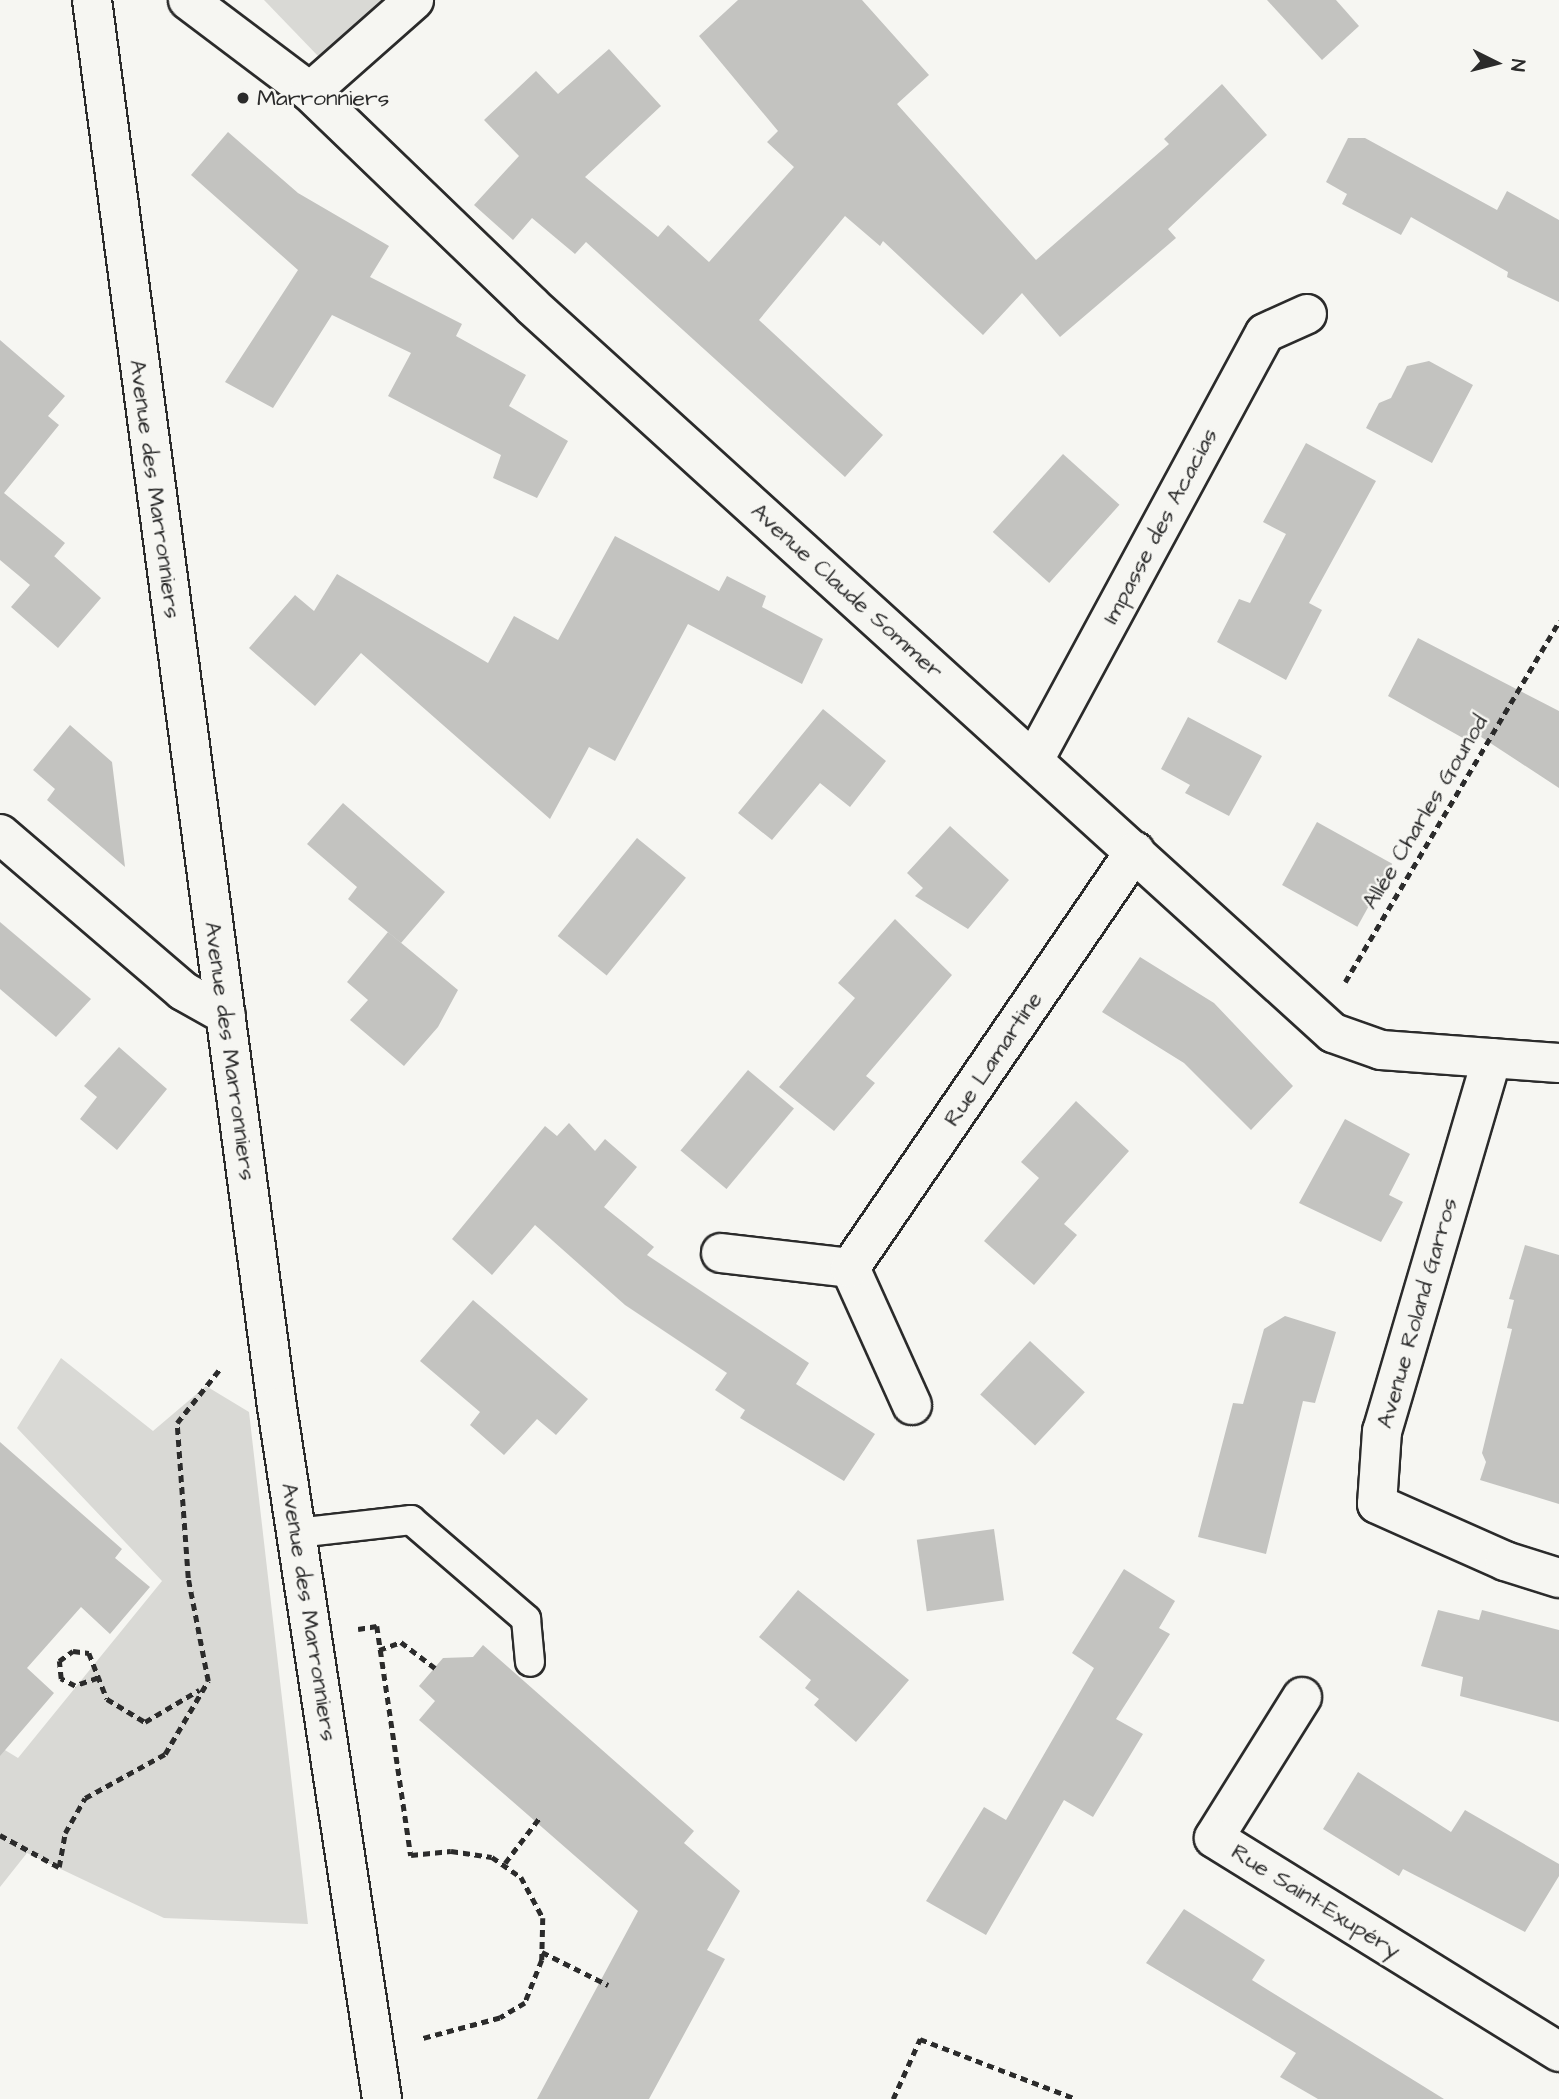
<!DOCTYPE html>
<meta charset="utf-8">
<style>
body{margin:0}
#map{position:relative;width:1559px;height:2099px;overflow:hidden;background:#f6f6f2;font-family:"Architects Daughter",sans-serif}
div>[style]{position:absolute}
.green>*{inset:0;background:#d9d9d5}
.building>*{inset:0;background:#c3c3c0;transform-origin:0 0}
.path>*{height:4.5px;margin-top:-2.25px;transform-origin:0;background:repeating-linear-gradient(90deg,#2b2b2b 0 7px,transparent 0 12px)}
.roads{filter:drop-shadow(2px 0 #2b2b2b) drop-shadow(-2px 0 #2b2b2b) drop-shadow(0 2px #2b2b2b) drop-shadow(0 -2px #2b2b2b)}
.service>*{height:28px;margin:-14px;padding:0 14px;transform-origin:14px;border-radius:14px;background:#f6f6f2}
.minor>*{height:38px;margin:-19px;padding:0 19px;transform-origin:19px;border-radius:19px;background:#f6f6f2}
.dots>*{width:19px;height:19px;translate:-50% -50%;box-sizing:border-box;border:4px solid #f6f6f2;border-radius:50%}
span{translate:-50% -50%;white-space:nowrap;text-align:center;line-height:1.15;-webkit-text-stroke:5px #f6f6f2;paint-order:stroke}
.poi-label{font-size:23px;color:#2b2b2b}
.left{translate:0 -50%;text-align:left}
.street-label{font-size:23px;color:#2b2b2b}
.north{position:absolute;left:1461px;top:28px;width:70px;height:70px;-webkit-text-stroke:5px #f6f6f2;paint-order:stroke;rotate:96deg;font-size:19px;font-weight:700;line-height:28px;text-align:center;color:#2b2b2b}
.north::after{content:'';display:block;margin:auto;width:24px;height:32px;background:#2b2b2b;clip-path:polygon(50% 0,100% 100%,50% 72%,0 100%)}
</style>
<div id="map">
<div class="green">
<i style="clip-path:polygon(264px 0,381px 0,318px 56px)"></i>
<i style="clip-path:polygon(61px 1358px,153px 1431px,206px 1386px,249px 1412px,308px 1924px,164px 1918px,27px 1853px,0 1887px,0 1747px,18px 1758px,162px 1581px,17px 1428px)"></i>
</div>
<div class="building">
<i style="clip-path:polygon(738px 0,862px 0,929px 75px,897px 104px,1036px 260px,1169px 144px,1164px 139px,1222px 84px,1267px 135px,1168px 229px,1176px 238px,1060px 337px,1022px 293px,983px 335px,883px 241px,880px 246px,845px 216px,759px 320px,883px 435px,845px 477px,586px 242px,575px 254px,532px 218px,513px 240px,474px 205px,519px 156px,484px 120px,536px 71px,558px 94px,609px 49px,661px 106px,585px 177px,658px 237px,668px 225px,709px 262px,794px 167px,767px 142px,778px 131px,699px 36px)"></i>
<i style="clip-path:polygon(1267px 0,1336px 0,1359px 26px,1322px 60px)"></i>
<i style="clip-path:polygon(228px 132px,298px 193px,389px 246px,370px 277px,462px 324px,456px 336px,526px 375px,509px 406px,568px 441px,537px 498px,493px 478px,501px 455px,388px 396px,411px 353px,332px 315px,273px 408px,225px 382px,298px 270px,191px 175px)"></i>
<i style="clip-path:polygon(1348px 138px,1365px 138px,1497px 210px,1507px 191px,1559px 220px,1559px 302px,1507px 277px,1508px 272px,1411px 217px,1401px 235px,1342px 204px,1347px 194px,1326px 182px)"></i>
<i style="clip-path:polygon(0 340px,65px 396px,48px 416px,59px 425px,4px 493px,65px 543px,39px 575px,54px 556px,101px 598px,58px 648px,11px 607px,30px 585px,0 560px)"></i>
<i style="clip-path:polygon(1429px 361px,1473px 385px,1432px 463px,1366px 428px,1379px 403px,1391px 398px,1407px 366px)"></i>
<i style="clip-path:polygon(1306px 443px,1376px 481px,1309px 603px,1322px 610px,1286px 680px,1217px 642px,1239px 599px,1250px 603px,1286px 534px,1263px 522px)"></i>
<i style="left:1063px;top:454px;width:76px;height:105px;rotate:42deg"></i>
<i style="clip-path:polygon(615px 536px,719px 591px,727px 576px,766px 596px,762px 607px,823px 639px,802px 684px,688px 624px,615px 761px,589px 747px,550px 819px,361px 653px,315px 706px,249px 648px,295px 595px,314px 611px,337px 574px,488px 663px,514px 616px,558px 640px)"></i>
<i style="clip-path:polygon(1418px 638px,1559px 711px,1559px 788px,1475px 733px,1470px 742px,1388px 696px)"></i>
<i style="clip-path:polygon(823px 709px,886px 761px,850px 807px,820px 783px,772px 840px,738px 813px)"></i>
<i style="clip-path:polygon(1188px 717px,1262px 756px,1229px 816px,1185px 793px,1190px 785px,1161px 769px)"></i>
<i style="clip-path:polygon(70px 725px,112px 762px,125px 867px,47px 800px,55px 789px,33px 770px)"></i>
<i style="clip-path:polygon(343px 803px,445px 892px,401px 943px,348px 899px,357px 887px,307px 844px)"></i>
<i style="left:1317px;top:822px;width:86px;height:72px;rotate:29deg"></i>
<i style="clip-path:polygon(950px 826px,1009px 880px,968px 929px,915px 896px,923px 888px,907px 873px)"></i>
<i style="left:637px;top:838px;width:63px;height:126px;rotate:39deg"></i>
<i style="clip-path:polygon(895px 919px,952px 975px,866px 1076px,875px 1083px,834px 1131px,779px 1087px,855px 998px,838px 983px)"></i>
<i style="clip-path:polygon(0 922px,91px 999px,56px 1037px,0 989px)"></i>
<i style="clip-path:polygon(388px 932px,458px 990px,438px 1027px,404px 1066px,350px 1020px,368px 1000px,347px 982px)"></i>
<i style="clip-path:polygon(1140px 957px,1214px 1003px,1293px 1086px,1251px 1130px,1184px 1063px,1102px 1012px)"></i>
<i style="clip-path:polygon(119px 1047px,167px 1089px,117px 1150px,80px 1119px,97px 1097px,84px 1086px)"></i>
<i style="left:748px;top:1070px;width:60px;height:105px;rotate:40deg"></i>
<i style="clip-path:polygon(1076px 1101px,1129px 1151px,1064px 1224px,1077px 1235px,1034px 1285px,984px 1241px,1039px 1178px,1021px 1162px)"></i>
<i style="clip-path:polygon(1345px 1119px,1410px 1154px,1389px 1195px,1403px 1202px,1381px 1242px,1299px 1203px)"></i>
<i style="clip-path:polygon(569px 1123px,595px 1151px,605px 1139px,637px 1167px,604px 1207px,654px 1247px,647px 1255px,809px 1363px,796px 1384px,875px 1434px,844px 1481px,740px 1418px,745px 1410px,715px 1390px,727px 1373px,625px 1305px,535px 1225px,492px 1275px,452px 1239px,545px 1126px,557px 1136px)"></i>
<i style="clip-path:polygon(1525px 1245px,1559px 1255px,1559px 1504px,1480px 1480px,1486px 1462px,1482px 1453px,1512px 1329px,1507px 1328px,1514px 1300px,1509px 1299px)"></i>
<i style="clip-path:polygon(473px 1300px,588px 1399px,556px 1435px,537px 1419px,504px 1455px,470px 1425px,480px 1412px,420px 1361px)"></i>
<i style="clip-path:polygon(1285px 1316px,1336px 1332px,1315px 1403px,1303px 1401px,1266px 1554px,1198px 1537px,1233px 1403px,1243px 1404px,1264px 1329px)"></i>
<i style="left:1030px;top:1341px;width:75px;height:73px;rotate:43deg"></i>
<i style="clip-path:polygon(0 1442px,122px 1549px,115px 1558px,150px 1587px,110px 1634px,81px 1607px,27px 1668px,54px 1693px,0 1756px)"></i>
<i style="left:994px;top:1529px;width:72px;height:78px;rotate:82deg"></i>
<i style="clip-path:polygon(1124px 1569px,1175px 1601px,1159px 1628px,1170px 1634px,1116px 1719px,1143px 1734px,1093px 1817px,1064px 1800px,986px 1935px,926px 1901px,984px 1807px,1006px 1820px,1094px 1668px,1072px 1653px)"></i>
<i style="clip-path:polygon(798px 1590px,909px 1680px,856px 1742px,814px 1705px,819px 1699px,805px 1688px,811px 1680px,759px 1637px)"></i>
<i style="clip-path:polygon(1438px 1610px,1479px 1620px,1482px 1610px,1559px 1630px,1559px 1722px,1460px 1696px,1463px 1677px,1421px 1666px)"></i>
<i style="clip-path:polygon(483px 1645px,694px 1831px,684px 1843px,740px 1891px,707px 1950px,725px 1959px,649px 2099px,537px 2099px,638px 1911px,419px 1720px,435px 1701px,419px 1686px,443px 1658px,473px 1657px)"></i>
<i style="clip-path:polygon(1358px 1772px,1451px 1832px,1465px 1810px,1559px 1864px,1559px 1876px,1525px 1932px,1403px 1869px,1399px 1876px,1323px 1829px)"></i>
<i style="clip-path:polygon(1184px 1909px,1265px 1960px,1252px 1980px,1444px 2099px,1318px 2099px,1280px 2077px,1296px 2053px,1146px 1963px)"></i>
</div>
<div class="path">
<i style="left:1345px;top:982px;width:420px;rotate:-59.3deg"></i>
<i style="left:358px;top:1629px;width:19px;rotate:-9deg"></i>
<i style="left:377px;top:1626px;width:232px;rotate:81.6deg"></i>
<i style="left:411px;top:1855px;width:40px;rotate:-5.7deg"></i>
<i style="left:451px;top:1851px;width:41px;rotate:8.3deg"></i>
<i style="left:492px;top:1857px;width:35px;rotate:35deg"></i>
<i style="left:521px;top:1877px;width:47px;rotate:61.8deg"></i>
<i style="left:543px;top:1918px;width:42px;rotate:91.4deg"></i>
<i style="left:542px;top:1960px;width:46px;rotate:111.6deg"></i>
<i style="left:525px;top:2003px;width:29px;rotate:149deg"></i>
<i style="left:500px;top:2018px;width:82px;rotate:165.1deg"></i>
<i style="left:379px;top:1650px;width:23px;rotate:-20deg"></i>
<i style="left:401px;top:1642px;width:43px;rotate:37.4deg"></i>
<i style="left:98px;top:1678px;width:24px;rotate:161deg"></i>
<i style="left:75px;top:1686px;width:16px;rotate:-153deg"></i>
<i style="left:61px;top:1679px;width:18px;rotate:-96deg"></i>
<i style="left:59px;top:1661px;width:17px;rotate:-36deg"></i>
<i style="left:73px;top:1651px;width:16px;rotate:7deg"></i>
<i style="left:89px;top:1653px;width:49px;rotate:68.6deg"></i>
<i style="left:107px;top:1699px;width:44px;rotate:31.2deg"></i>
<i style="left:145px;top:1722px;width:63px;rotate:-30.7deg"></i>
<i style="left:0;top:1835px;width:67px;rotate:28.5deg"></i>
<i style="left:59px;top:1867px;width:35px;rotate:-80deg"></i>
<i style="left:65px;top:1833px;width:40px;rotate:-60.3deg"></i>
<i style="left:85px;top:1798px;width:91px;rotate:-28.8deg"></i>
<i style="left:165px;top:1754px;width:85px;rotate:-59.5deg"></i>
<i style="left:208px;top:1681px;width:105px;rotate:-101deg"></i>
<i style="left:188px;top:1578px;width:155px;rotate:-94.1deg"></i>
<i style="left:177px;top:1423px;width:68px;rotate:-51.6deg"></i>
<i style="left:505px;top:1863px;width:58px;rotate:-52.7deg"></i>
<i style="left:542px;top:1952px;width:74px;rotate:26.6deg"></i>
<i style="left:893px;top:2099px;width:66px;rotate:-65.8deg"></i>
<i style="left:920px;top:2039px;width:167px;rotate:21deg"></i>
</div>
<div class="roads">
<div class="service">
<i style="left:297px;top:1533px;width:115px;rotate:-6.5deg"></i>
<i style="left:411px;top:1520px;width:152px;rotate:40.7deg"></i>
<i style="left:526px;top:1619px;width:43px;rotate:84.7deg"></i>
</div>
<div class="minor">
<i style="left:92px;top:0;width:1419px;rotate:82.51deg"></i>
<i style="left:277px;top:1407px;width:700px;rotate:81.37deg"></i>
<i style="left:188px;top:0;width:153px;rotate:37deg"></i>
<i style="left:310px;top:92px;width:308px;rotate:43.9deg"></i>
<i style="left:532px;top:306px;width:1082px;rotate:42.23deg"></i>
<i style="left:1333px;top:1033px;width:51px;rotate:19.5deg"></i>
<i style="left:1381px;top:1050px;width:178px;rotate:4.2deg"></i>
<i style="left:310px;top:92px;width:139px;rotate:-41.5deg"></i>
<i style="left:1034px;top:760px;width:485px;rotate:-61.6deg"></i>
<i style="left:1265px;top:333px;width:46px;rotate:-24.3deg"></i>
<i style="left:0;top:834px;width:241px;rotate:40.6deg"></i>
<i style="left:183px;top:991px;width:49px;rotate:29.2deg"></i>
<i style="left:1492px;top:1058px;width:389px;rotate:106.4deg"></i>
<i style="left:1382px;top:1431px;width:73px;rotate:93.9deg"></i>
<i style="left:1377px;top:1504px;width:140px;rotate:24deg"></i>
<i style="left:1505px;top:1561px;width:57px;rotate:17.5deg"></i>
<i style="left:721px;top:1253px;width:130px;rotate:6.6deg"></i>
<i style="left:912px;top:1405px;width:150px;rotate:-114.3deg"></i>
<i style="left:850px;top:1268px;width:505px;rotate:-55.65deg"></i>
<i style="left:1302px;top:1697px;width:166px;rotate:122deg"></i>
<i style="left:1214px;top:1838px;width:406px;rotate:31.8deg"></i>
</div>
</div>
<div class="dots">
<i style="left:243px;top:98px;background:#2b2b2b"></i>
</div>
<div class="poi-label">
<span class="left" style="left:257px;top:98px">Marronniers</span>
</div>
<div class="street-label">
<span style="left:155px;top:489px;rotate:82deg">Avenue des Marronniers</span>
<span style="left:1160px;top:526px;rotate:-62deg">Impasse des Acacias</span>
<span style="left:847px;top:591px;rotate:42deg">Avenue Claude Sommer</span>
<span style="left:1425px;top:812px;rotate:-59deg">Allée Charles Gounod</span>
<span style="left:230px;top:1051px;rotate:82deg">Avenue des Marronniers</span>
<span style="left:993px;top:1059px;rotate:-56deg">Rue Lamartine</span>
<span style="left:1417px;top:1313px;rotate:-74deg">Avenue Roland Garros</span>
<span style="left:309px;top:1612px;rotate:81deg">Avenue des Marronniers</span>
<span style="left:1316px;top:1901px;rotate:32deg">Rue Saint-Exupéry</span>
</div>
<div class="north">N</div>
</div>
